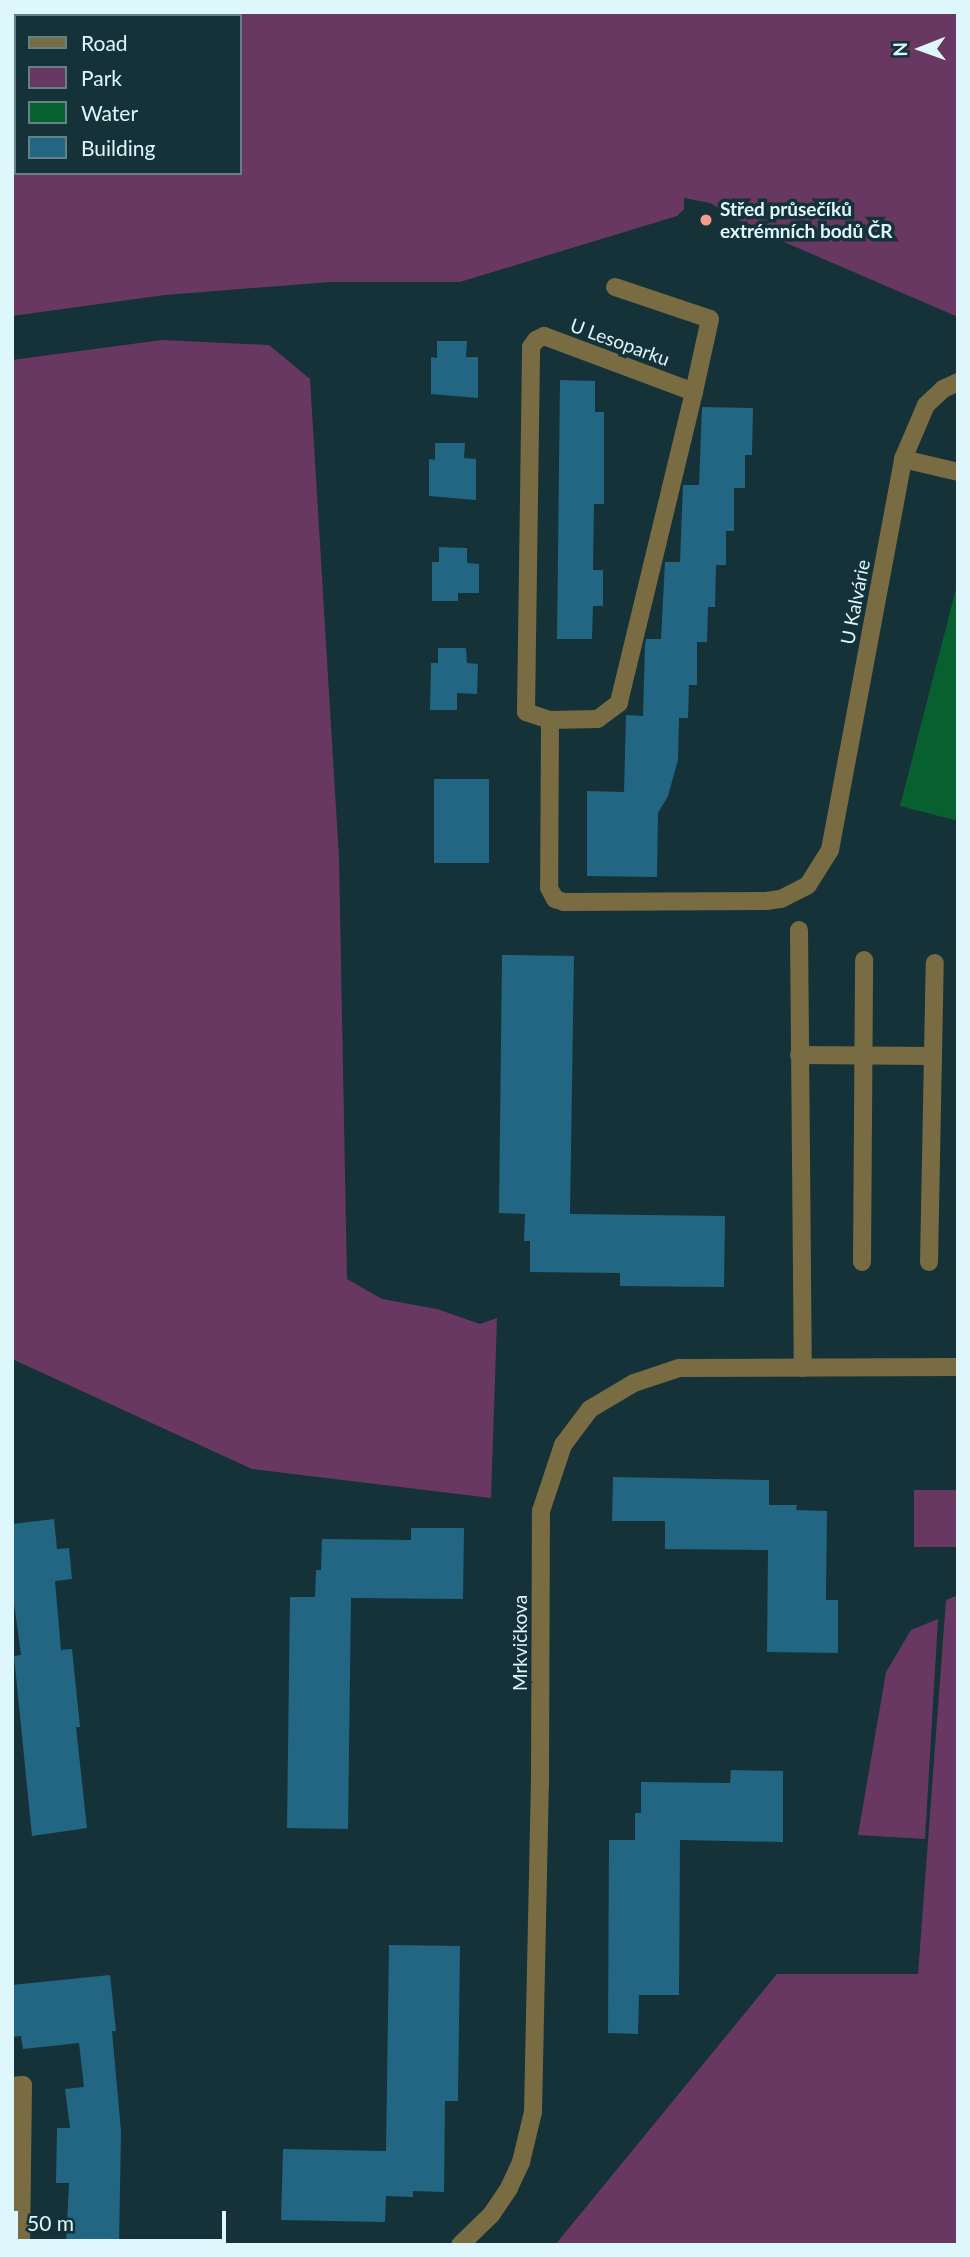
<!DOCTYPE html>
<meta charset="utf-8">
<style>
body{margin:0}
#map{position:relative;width:970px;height:2257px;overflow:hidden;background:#143238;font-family:Lato,sans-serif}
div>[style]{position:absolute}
.green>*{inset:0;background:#683862;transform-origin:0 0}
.water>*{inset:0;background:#086030}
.building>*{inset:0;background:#236684;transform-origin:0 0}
.minor>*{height:18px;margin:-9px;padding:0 9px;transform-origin:9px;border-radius:9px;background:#796c43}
.dots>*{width:19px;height:19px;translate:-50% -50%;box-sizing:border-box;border:4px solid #143238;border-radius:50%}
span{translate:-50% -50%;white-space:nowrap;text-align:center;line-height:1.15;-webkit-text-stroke:7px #143238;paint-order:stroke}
.poi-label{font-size:19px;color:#ddf7fd;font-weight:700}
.left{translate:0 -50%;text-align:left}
.street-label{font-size:19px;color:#ddf7fd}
.frame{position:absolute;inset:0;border:14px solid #ddf7fd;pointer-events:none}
.legend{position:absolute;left:14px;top:14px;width:228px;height:161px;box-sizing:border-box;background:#143238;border:2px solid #648187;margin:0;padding:9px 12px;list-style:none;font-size:21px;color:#ddf7fd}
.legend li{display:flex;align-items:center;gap:14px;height:35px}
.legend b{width:35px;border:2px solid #648187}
.north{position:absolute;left:886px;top:14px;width:70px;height:70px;-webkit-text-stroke:5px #143238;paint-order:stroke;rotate:269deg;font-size:19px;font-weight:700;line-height:28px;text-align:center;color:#ddf7fd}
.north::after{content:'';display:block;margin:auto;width:24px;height:32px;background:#ddf7fd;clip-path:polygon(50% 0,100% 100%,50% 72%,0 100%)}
.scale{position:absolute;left:14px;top:2211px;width:212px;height:32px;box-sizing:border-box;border:4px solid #ddf7fd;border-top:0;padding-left:9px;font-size:21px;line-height:24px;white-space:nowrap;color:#ddf7fd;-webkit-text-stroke:5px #143238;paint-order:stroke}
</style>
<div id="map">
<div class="green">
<i style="clip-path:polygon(evenodd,12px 12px,958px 12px,958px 317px,754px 229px,710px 203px,684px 198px,684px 209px,677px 216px,460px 282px,330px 282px,165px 295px,12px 316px,12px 12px,16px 16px,240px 16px,240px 173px,16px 173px,16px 16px)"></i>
<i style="clip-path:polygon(162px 340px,269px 345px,310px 379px,339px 858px,347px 1279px,382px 1299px,437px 1309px,480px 1324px,497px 1318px,491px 1498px,252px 1469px,12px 1359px,12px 360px)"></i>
<i style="left:958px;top:1490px;width:57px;height:44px;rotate:90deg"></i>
<i style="clip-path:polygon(958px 1595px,958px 2245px,555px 2245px,777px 1974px,918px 1974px,946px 1600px)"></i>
<i style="clip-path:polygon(938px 1619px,925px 1839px,858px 1835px,886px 1672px,911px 1630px)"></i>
</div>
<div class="water">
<i style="clip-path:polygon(958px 581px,958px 821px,900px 806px)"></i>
</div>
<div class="building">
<i style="clip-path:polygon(437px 341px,467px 341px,466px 357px,478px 357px,478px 398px,431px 394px,431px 357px,437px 358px)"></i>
<i style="clip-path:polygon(560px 380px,595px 381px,595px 412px,604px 412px,604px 504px,594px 504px,593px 570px,603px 570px,603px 606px,593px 606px,592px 639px,557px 639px)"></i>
<i style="clip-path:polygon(702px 407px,753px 408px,752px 455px,745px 455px,745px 488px,734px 488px,734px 531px,726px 531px,726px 565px,716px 565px,715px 607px,708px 607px,707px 642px,697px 642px,697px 685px,689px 685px,688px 718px,679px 718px,678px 760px,668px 796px,658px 813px,657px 877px,587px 876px,587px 791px,624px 792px,626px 715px,643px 716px,645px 645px,646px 639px,661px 639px,665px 562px,680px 562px,683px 485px,699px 485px)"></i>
<i style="clip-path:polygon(435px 443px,465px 443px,464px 458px,476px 459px,476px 500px,429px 496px,429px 459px,435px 460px)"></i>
<i style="clip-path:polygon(439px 547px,467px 548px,467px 563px,479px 564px,479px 593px,458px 593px,458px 601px,432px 601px,432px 562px,439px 562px)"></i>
<i style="clip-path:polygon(438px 648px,466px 648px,467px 663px,478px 664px,477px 694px,457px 693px,457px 710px,430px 710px,431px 663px,438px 663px)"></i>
<i style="left:434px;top:779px;width:55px;height:84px"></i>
<i style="clip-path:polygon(502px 955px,574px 956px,570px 1214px,725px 1216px,724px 1287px,620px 1286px,620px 1273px,530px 1272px,530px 1241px,524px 1241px,525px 1214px,499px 1213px)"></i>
<i style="clip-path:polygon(613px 1477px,769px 1480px,769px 1505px,797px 1505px,796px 1510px,827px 1511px,826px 1600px,838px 1600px,838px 1653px,767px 1652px,768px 1550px,665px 1549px,665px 1521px,612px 1521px)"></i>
<i style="clip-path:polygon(54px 1519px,57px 1549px,69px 1548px,72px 1579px,55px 1581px,61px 1650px,72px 1649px,80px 1727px,76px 1727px,87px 1828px,32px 1836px,14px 1656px,21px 1655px,12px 1588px,12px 1524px)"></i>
<i style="clip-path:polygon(411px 1528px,464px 1528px,463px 1599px,351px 1598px,348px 1829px,287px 1828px,290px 1597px,315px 1597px,316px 1570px,321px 1570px,322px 1539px,411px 1540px)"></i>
<i style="clip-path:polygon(731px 1770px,783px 1771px,783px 1842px,680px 1840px,679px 1995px,639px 1995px,638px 2034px,608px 2033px,609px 1840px,635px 1840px,635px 1813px,641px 1813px,641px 1782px,730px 1783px)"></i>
<i style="clip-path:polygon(389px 1945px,460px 1946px,458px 2101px,445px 2101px,444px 2192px,413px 2191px,413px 2197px,386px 2196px,385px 2222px,281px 2220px,283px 2149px,386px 2151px)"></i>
<i style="clip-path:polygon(110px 1975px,116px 2031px,112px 2031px,121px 2131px,119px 2245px,66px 2245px,69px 2183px,56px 2183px,57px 2128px,70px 2128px,65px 2089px,84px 2087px,79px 2043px,23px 2049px,21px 2036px,12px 2037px,12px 1985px)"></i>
</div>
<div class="minor">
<i style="left:615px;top:287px;width:100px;rotate:18.6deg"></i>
<i style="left:710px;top:319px;width:75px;rotate:102.4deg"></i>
<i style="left:544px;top:336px;width:160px;rotate:20.5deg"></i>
<i style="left:694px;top:392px;width:320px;rotate:103.6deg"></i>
<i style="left:619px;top:703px;width:26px;rotate:143deg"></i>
<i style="left:598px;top:719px;width:48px;rotate:178.8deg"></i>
<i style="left:550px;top:720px;width:25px;rotate:-162deg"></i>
<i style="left:526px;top:712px;width:365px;rotate:-89.2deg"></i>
<i style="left:531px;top:347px;width:9px;rotate:-54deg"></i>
<i style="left:536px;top:340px;width:9px;rotate:-27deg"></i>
<i style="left:903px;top:459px;width:57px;rotate:13.3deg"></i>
<i style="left:550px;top:720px;width:168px;rotate:90.3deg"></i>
<i style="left:549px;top:888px;width:13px;rotate:61deg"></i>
<i style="left:555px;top:899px;width:9px;rotate:18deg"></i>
<i style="left:564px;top:902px;width:202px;rotate:-0.3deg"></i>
<i style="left:766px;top:901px;width:15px;rotate:-8deg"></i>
<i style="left:781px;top:899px;width:30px;rotate:-27deg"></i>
<i style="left:808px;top:885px;width:41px;rotate:-57.8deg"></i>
<i style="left:830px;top:850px;width:398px;rotate:-79.4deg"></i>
<i style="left:903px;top:459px;width:59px;rotate:-66.9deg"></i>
<i style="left:926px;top:405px;width:23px;rotate:-43deg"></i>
<i style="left:943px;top:389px;width:17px;rotate:-25deg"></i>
<i style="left:799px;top:930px;width:438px;rotate:89.5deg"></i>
<i style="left:799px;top:1055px;width:134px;rotate:0.4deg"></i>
<i style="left:862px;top:1262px;width:302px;rotate:-89.6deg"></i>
<i style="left:929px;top:1262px;width:299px;rotate:-88.9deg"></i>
<i style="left:12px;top:2086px;width:11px;rotate:-5deg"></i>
<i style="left:23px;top:2085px;width:160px;rotate:90.7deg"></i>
<i style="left:460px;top:2245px;width:43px;rotate:-44.1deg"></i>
<i style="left:491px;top:2215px;width:32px;rotate:-56deg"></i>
<i style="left:509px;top:2188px;width:29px;rotate:-65deg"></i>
<i style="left:521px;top:2162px;width:51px;rotate:-76.5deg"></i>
<i style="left:533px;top:2112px;width:329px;rotate:-88.8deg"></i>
<i style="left:540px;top:1783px;width:272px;rotate:-89.8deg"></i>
<i style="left:541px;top:1511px;width:70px;rotate:-71.6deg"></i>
<i style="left:563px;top:1445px;width:45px;rotate:-53.1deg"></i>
<i style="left:590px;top:1409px;width:51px;rotate:-30.6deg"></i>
<i style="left:634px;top:1383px;width:47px;rotate:-18.4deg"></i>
<i style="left:679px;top:1368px;width:279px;rotate:-0.2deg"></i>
</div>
<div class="dots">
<i style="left:706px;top:220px;background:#f49d8c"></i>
</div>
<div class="poi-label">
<span class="left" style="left:720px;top:220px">Střed průsečíků<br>extrémních bodů ČR</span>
</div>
<div class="street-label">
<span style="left:620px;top:342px;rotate:20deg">U Lesoparku</span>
<span style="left:855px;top:602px;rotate:-79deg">U Kalvárie</span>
<span style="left:520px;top:1643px;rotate:-90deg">Mrkvičkova</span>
</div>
<div class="frame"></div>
<ul class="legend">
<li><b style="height:9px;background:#796c43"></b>Road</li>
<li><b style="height:19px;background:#683862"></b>Park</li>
<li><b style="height:19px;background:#086030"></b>Water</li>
<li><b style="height:19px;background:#236684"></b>Building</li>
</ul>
<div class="north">N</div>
<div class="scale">50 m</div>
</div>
